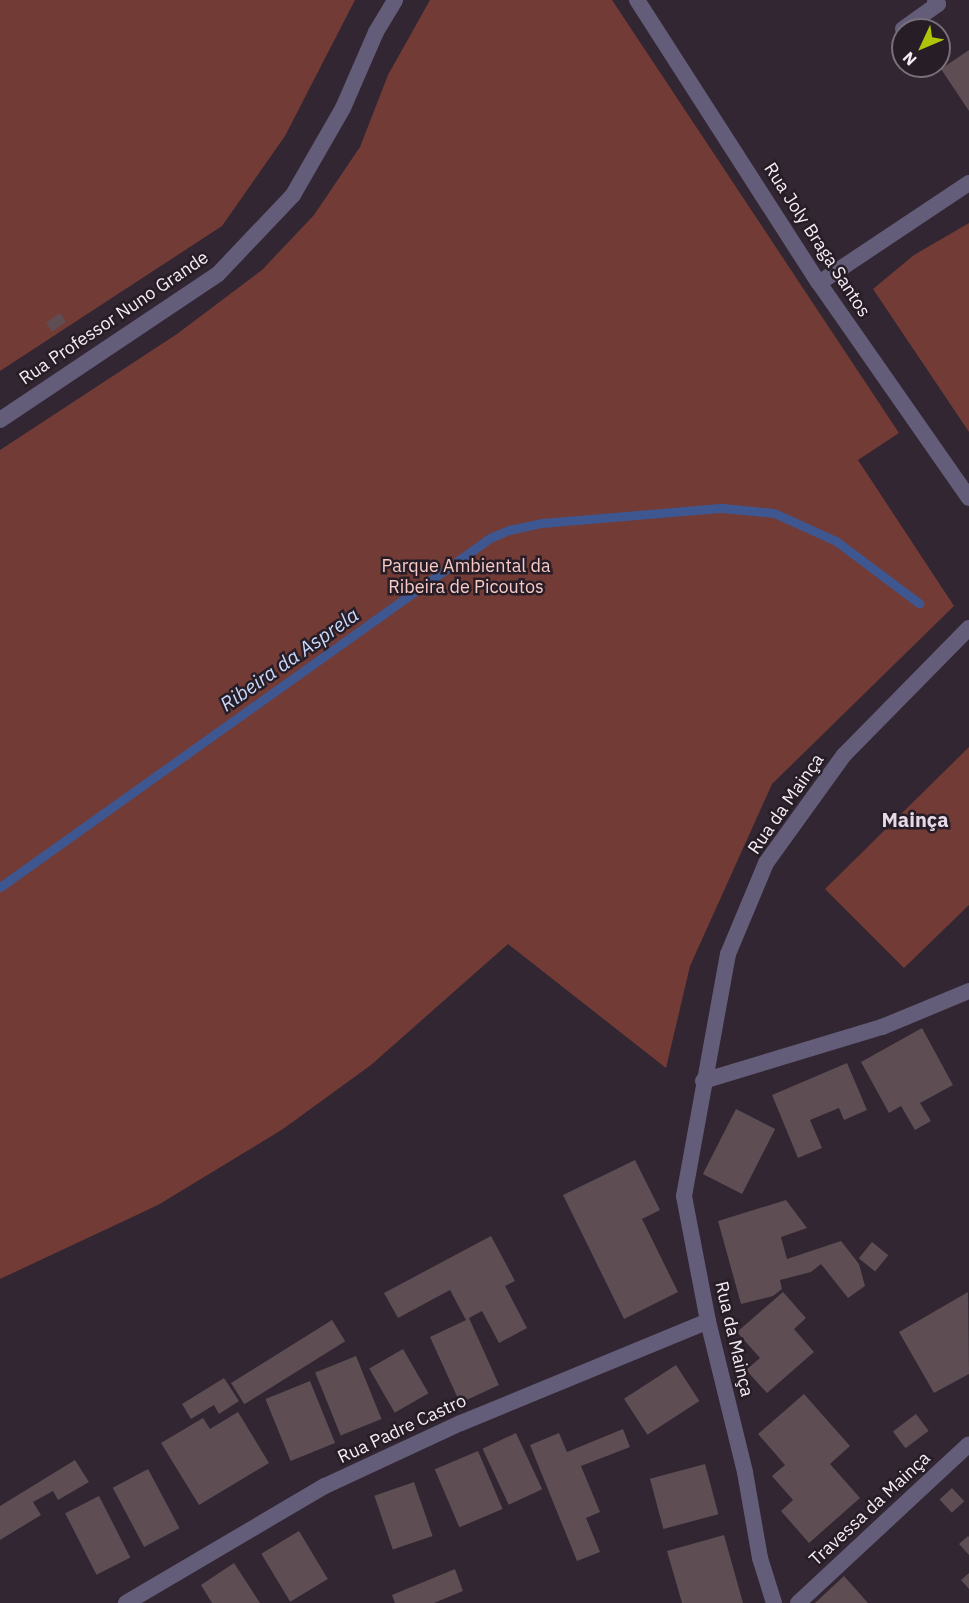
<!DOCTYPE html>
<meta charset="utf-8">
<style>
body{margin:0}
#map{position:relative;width:969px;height:1603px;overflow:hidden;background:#312631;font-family:"IBM Plex Sans",sans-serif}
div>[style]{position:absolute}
.green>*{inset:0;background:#733b36}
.stream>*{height:9px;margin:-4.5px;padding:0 4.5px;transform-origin:4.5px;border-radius:4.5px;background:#3e5791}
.building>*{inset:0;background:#5e4d53;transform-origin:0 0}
.minor>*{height:16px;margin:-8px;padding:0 8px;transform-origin:8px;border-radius:8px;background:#645d79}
.tertiary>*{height:16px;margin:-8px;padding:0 8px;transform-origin:8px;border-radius:8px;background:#645d79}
span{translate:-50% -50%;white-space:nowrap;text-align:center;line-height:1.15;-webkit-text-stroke:5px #271d27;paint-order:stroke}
.street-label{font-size:18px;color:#f4edf4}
.park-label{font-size:18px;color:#f7cac5}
.water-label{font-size:20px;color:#c8d9fc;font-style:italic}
.neighbourhood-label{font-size:20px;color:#e6d8e6;font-weight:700}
.north{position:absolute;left:891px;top:18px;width:60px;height:60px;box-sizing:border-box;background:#271d27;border:2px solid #797079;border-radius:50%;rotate:226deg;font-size:16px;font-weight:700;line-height:24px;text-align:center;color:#f4edf4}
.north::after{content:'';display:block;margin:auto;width:21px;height:27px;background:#aec509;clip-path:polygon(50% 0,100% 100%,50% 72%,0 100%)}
</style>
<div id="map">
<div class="green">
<i style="clip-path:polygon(0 0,355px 0,285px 136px,222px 226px,0 371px)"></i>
<i style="clip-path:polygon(430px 0,612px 0,899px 433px,858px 460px,954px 606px,772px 784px,690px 966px,666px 1068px,508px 944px,371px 1065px,283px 1129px,158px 1205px,0 1279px,0 450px,177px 334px,262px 270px,314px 215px,360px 147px,388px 75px)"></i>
<i style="clip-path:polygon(969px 223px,969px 432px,873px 289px,914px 255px)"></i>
<i style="clip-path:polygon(969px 747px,969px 905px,904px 968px,825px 889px)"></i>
</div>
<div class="stream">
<i style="left:0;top:887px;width:602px;rotate:-35.46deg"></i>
<i style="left:490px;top:538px;width:21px;rotate:-23deg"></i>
<i style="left:509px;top:530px;width:34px;rotate:-12deg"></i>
<i style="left:542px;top:523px;width:181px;rotate:-4.8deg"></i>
<i style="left:722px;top:508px;width:52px;rotate:5.5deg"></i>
<i style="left:774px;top:513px;width:68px;rotate:24.3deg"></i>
<i style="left:836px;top:541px;width:104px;rotate:36.8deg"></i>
</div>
<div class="building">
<i style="clip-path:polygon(969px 50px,969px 111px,941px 69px)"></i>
<i style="left:60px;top:313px;width:11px;height:17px;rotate:56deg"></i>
<i style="clip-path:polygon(922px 1028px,953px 1085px,920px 1103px,931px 1121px,915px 1130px,901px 1106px,889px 1113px,861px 1062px)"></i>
<i style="clip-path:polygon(847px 1063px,867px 1110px,844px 1120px,839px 1108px,810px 1120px,822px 1148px,798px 1158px,772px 1095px)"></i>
<i style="left:736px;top:1109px;width:44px;height:73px;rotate:27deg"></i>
<i style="clip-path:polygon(635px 1160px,660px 1210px,642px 1219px,678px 1292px,624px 1319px,563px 1195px)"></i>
<i style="clip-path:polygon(786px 1200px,807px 1228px,781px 1237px,787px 1259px,841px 1241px,859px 1264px,865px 1286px,848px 1298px,821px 1264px,811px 1272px,780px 1280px,782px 1289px,773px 1296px,741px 1304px,718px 1221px)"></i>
<i style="clip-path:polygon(491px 1236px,515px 1281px,505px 1286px,527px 1328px,499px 1343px,482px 1311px,469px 1318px,499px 1385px,460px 1403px,430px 1337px,466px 1320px,450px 1290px,398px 1318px,384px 1293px)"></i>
<i style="left:872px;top:1242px;width:21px;height:21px;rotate:39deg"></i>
<i style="clip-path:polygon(783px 1292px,806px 1318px,794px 1329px,814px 1352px,767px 1393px,746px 1370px,760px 1358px,737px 1332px)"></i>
<i style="clip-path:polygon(968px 1292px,969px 1374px,934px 1393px,899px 1332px)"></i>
<i style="left:332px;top:1320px;width:25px;height:119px;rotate:58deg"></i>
<i style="left:403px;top:1349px;width:51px;height:39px;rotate:60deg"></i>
<i style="left:356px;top:1356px;width:68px;height:44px;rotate:68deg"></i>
<i style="left:676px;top:1365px;width:43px;height:62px;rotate:57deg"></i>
<i style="clip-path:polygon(224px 1378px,239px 1401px,219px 1414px,214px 1405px,191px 1419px,182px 1404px)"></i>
<i style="left:310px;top:1381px;width:67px;height:48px;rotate:68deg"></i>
<i style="clip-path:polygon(804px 1394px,850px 1446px,830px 1464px,860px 1498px,809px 1543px,781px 1511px,793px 1500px,772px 1476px,785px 1465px,758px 1434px)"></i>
<i style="clip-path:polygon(238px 1412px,269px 1463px,199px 1505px,161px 1443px,203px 1418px,210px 1429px)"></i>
<i style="left:916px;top:1414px;width:21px;height:29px;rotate:53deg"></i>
<i style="clip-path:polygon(623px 1429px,630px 1447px,581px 1466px,600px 1512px,586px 1518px,600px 1552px,577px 1561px,530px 1445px,559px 1433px,567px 1452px)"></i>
<i style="left:516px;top:1433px;width:62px;height:37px;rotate:65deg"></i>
<i style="left:478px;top:1451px;width:63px;height:47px;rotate:67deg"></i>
<i style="clip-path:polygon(75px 1460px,89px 1482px,58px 1500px,53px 1491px,33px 1502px,41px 1515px,0 1540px,0 1506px)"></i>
<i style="left:705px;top:1464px;width:52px;height:57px;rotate:75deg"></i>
<i style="left:148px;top:1469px;width:67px;height:40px;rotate:62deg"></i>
<i style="left:414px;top:1482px;width:57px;height:42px;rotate:71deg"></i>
<i style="left:952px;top:1488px;width:18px;height:17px;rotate:47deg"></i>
<i style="left:99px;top:1496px;width:69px;height:38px;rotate:63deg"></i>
<i style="left:299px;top:1531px;width:56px;height:44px;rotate:59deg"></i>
<i style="clip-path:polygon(724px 1535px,743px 1603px,682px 1603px,667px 1551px)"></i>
<i style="clip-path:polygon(968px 1536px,969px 1537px,969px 1555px,959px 1544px)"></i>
<i style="clip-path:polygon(234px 1563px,260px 1603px,212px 1603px,201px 1585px)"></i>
<i style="clip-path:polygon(455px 1569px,463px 1591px,434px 1603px,395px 1603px,392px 1595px)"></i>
<i style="clip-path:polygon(969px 1573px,969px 1589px,961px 1580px)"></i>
<i style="clip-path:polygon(844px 1576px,868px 1603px,815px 1603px)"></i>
</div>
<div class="minor">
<i style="left:637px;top:0;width:336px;rotate:57.3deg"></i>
<i style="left:819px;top:283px;width:262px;rotate:55.1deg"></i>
<i style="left:903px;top:29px;width:43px;rotate:-35.5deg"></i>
<i style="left:938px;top:4px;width:5px;rotate:-127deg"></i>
<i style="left:819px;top:283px;width:180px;rotate:-33.7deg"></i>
<i style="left:0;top:420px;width:262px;rotate:-33.8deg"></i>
<i style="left:218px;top:274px;width:109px;rotate:-46.5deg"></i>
<i style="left:293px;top:195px;width:100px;rotate:-60.1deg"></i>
<i style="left:343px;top:108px;width:83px;rotate:-66.5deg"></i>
<i style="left:376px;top:32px;width:37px;rotate:-59deg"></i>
<i style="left:703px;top:1081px;width:187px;rotate:-16.8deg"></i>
<i style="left:882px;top:1027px;width:94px;rotate:-22.5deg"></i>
<i style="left:126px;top:1603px;width:231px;rotate:-30.5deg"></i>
<i style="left:325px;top:1486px;width:150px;rotate:-24.9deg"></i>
<i style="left:461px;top:1423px;width:267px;rotate:-22.4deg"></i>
<i style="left:798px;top:1603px;width:233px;rotate:-42.9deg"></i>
</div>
<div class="tertiary">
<i style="left:774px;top:1603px;width:47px;rotate:-107.3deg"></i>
<i style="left:760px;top:1558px;width:87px;rotate:-99.9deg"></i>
<i style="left:745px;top:1472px;width:155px;rotate:-103.8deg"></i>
<i style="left:708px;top:1321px;width:127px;rotate:-100.9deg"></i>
<i style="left:684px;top:1196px;width:246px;rotate:-79.7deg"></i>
<i style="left:728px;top:954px;width:99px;rotate:-67.3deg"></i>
<i style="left:766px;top:863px;width:133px;rotate:-54.2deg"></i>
<i style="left:844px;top:755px;width:178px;rotate:-45.5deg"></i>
</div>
<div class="street-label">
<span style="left:817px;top:240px;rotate:57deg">Rua Joly Braga Santos</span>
<span style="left:114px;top:318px;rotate:-34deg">Rua Professor Nuno Grande</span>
<span style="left:786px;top:804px;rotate:-55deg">Rua da Mainça</span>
<span style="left:734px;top:1339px;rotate:77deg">Rua da Mainça</span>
<span style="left:402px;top:1429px;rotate:-25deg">Rua Padre Castro</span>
<span style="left:870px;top:1509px;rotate:-43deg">Travessa da Mainça</span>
</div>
<div class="park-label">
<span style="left:466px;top:577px">Parque Ambiental da<br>Ribeira de Picoutos</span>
</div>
<div class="water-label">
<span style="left:289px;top:659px;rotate:-35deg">Ribeira da Asprela</span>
</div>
<div class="neighbourhood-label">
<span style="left:915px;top:819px">Mainça</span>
</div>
<div class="north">N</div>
</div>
